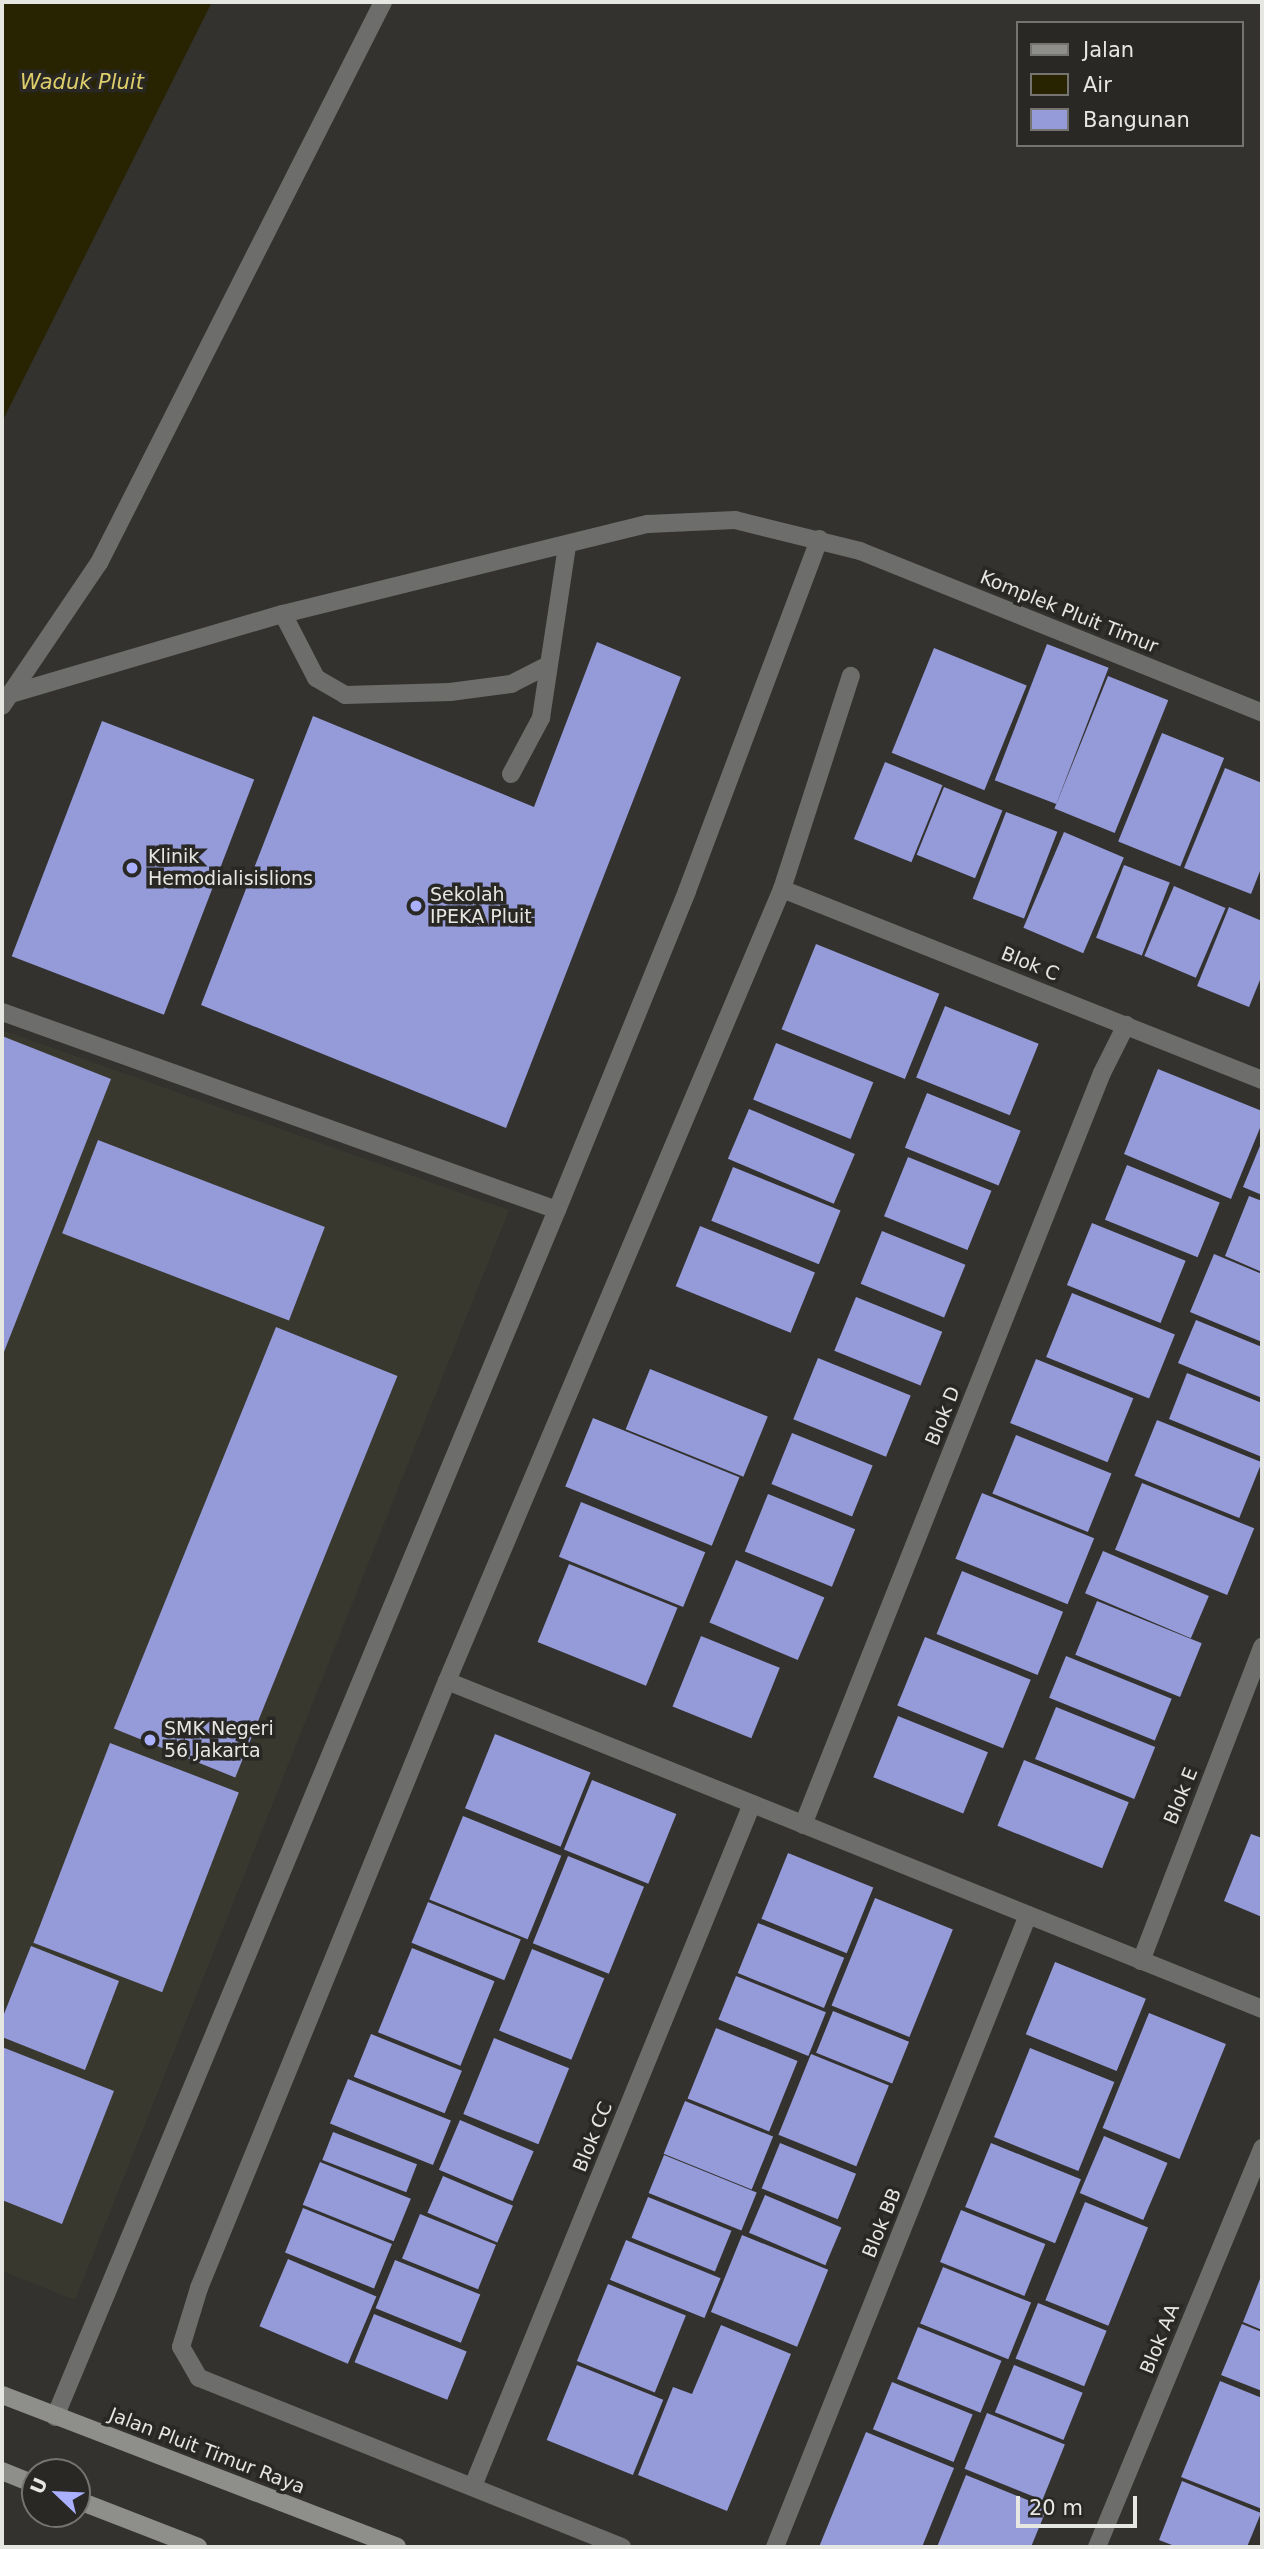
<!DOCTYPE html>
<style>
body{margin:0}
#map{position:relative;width:1264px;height:2549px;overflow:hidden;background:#33322f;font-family:"DejaVu Sans",sans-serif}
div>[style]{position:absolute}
.built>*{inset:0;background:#39382e}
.water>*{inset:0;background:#282300}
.building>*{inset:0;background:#959ad9;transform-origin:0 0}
.lane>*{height:18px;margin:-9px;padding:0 9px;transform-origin:9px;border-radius:9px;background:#6d6d6b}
.street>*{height:18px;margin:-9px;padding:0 9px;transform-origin:9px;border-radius:9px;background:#6d6d6b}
.secondary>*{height:18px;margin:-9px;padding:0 9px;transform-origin:9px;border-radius:9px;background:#8e8e8a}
.dots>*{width:19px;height:19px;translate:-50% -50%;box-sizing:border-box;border:4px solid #292825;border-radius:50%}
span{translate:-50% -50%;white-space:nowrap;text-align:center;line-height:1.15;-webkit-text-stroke:7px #292825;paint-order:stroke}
.street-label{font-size:19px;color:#e6e6e3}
.poi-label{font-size:19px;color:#e6e6e3}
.left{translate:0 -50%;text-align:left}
.water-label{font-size:21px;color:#dece6b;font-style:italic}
.frame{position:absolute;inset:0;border:4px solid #e6e6e3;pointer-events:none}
.legend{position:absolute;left:1016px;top:21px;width:228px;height:126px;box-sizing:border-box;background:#292825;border:2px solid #757471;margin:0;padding:9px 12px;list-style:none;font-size:21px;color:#e6e6e3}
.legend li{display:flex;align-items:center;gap:14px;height:35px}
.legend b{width:35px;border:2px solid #757471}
.north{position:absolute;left:21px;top:2458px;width:70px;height:70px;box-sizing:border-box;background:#292825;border:2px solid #757471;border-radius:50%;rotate:293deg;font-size:19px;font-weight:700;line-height:28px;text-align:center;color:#e6e6e3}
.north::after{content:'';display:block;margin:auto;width:24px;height:32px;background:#aab0fb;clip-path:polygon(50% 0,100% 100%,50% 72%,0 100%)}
.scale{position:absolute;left:1016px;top:2496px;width:121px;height:32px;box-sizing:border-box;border:4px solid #e6e6e3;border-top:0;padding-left:9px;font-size:21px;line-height:24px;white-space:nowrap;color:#e6e6e3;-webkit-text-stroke:5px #292825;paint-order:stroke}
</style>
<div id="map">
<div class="built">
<i style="clip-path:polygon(2px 1030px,509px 1210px,75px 2300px,2px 2271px)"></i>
</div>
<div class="water">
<i style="clip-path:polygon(2px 2px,212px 2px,2px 422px)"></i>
</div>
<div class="building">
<i style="clip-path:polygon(597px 642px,681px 677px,506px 1128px,201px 1005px,313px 716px,534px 807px)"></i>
<i style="left:1047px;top:644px;width:66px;height:146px;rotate:21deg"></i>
<i style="left:934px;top:648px;width:100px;height:113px;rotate:22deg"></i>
<i style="left:1108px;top:676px;width:65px;height:143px;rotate:22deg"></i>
<i style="left:102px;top:721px;width:163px;height:252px;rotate:21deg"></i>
<i style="left:1162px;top:733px;width:67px;height:117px;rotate:22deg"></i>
<i style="left:885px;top:762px;width:62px;height:83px;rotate:22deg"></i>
<i style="clip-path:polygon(1225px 768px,1262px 783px,1262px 866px,1251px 894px,1184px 868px)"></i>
<i style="left:944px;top:787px;width:63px;height:73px;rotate:22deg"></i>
<i style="left:1006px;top:812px;width:55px;height:93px;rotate:21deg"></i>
<i style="left:1064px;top:832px;width:65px;height:104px;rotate:23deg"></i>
<i style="left:1124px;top:865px;width:49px;height:78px;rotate:21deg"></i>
<i style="left:1174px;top:886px;width:56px;height:76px;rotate:23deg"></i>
<i style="clip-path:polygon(1229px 907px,1262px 921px,1262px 975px,1249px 1007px,1197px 986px)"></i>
<i style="left:816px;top:944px;width:133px;height:92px;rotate:22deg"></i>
<i style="left:945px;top:1006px;width:101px;height:77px;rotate:22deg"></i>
<i style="clip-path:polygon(2px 1036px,111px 1079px,2px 1357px)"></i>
<i style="left:776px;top:1043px;width:105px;height:61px;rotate:22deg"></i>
<i style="clip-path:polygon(1158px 1069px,1262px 1111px,1262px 1123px,1231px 1199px,1124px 1154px)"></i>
<i style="left:927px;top:1093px;width:101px;height:59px;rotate:22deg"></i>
<i style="left:749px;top:1109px;width:115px;height:54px;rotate:23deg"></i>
<i style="left:98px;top:1140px;width:243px;height:100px;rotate:21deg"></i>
<i style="clip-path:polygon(1262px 1141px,1262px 1195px,1243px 1187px)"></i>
<i style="left:908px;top:1157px;width:90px;height:64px;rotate:22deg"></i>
<i style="left:1127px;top:1165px;width:100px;height:59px;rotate:22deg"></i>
<i style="left:733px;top:1167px;width:116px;height:58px;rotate:22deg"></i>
<i style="clip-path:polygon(1249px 1196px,1262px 1201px,1262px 1272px,1225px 1256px)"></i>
<i style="left:1092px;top:1223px;width:101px;height:67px;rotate:22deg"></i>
<i style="left:700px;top:1226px;width:124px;height:65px;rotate:22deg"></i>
<i style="left:882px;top:1231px;width:90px;height:57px;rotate:22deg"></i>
<i style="clip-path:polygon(1214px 1254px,1262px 1274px,1262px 1342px,1190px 1312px)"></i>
<i style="left:1072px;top:1293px;width:111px;height:69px;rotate:22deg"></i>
<i style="left:856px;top:1297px;width:93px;height:58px;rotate:22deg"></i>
<i style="clip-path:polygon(1196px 1320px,1262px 1347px,1262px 1398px,1178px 1363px)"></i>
<i style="left:276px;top:1327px;width:131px;height:433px;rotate:22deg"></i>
<i style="left:818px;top:1358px;width:100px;height:66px;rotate:22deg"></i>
<i style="left:1036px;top:1359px;width:105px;height:69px;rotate:22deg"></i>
<i style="left:650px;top:1369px;width:127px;height:65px;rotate:22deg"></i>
<i style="clip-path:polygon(1187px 1373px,1262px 1403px,1262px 1457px,1169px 1419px)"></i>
<i style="left:593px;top:1418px;width:158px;height:74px;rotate:22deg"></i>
<i style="left:1157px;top:1420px;width:113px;height:60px;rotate:22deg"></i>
<i style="left:792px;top:1433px;width:87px;height:55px;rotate:22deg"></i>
<i style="left:1016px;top:1435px;width:103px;height:63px;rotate:22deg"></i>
<i style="left:1142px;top:1483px;width:121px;height:72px;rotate:22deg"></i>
<i style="left:982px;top:1493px;width:121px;height:71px;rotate:22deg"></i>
<i style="left:768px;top:1494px;width:94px;height:62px;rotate:22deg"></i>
<i style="left:581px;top:1502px;width:134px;height:59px;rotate:22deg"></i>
<i style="left:1103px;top:1551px;width:115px;height:46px;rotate:23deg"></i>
<i style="left:736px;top:1560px;width:96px;height:68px;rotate:23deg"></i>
<i style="left:569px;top:1564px;width:117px;height:84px;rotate:22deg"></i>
<i style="left:962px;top:1571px;width:109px;height:68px;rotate:22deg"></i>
<i style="left:1097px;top:1601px;width:113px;height:58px;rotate:22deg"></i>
<i style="left:701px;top:1636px;width:85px;height:76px;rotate:22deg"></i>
<i style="left:925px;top:1637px;width:114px;height:74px;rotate:22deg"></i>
<i style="left:1066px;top:1656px;width:114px;height:45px;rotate:22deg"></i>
<i style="left:1056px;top:1707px;width:107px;height:56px;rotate:22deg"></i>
<i style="left:898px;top:1716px;width:97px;height:66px;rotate:22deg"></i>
<i style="left:495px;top:1734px;width:103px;height:80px;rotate:22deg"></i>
<i style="left:110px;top:1743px;width:138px;height:214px;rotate:21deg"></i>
<i style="left:1024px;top:1760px;width:113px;height:71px;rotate:22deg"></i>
<i style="left:592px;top:1780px;width:91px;height:75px;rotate:22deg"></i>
<i style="left:463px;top:1816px;width:106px;height:90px;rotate:22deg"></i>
<i style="clip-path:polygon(1251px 1834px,1262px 1838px,1262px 1917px,1224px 1901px)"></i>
<i style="left:788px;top:1853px;width:92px;height:71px;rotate:22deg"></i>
<i style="left:568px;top:1856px;width:82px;height:94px;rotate:22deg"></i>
<i style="left:875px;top:1898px;width:84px;height:116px;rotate:22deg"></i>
<i style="left:428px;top:1902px;width:100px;height:44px;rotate:22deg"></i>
<i style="left:758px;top:1923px;width:93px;height:54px;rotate:22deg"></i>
<i style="clip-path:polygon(31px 1946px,119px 1981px,85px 2070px,2px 2037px,2px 2019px)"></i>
<i style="left:412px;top:1948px;width:89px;height:91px;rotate:22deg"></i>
<i style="left:532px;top:1949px;width:78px;height:88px;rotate:22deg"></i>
<i style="left:1055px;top:1962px;width:98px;height:78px;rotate:22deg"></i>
<i style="left:736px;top:1976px;width:97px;height:47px;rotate:22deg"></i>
<i style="left:833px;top:2011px;width:82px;height:45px;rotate:22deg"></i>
<i style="left:1149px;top:2013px;width:83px;height:124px;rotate:22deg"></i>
<i style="left:716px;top:2028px;width:88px;height:76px;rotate:22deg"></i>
<i style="left:371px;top:2034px;width:98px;height:46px;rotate:22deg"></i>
<i style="left:494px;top:2038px;width:81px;height:82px;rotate:22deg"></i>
<i style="clip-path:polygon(2px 2047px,114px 2091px,62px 2224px,2px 2200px)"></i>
<i style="left:1030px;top:2048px;width:91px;height:96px;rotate:22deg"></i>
<i style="left:811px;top:2054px;width:84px;height:87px;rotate:22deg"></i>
<i style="left:348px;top:2079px;width:111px;height:48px;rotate:22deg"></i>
<i style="left:685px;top:2101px;width:95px;height:57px;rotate:22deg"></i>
<i style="left:460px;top:2120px;width:80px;height:54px;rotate:23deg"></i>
<i style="left:333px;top:2132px;width:90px;height:30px;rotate:21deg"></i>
<i style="left:1104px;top:2136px;width:69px;height:62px;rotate:23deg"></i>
<i style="left:780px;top:2143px;width:82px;height:49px;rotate:22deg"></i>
<i style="left:991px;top:2143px;width:97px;height:69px;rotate:22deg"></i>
<i style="left:664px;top:2155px;width:100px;height:41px;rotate:22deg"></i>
<i style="left:320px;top:2162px;width:98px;height:46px;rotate:22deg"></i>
<i style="left:443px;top:2176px;width:76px;height:40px;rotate:23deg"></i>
<i style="left:765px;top:2195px;width:83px;height:41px;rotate:23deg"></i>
<i style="left:648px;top:2197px;width:90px;height:44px;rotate:22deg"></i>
<i style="left:1085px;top:2202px;width:68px;height:106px;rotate:22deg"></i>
<i style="left:303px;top:2208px;width:96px;height:48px;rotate:22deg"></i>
<i style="left:961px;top:2210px;width:91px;height:56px;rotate:22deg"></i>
<i style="left:420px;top:2214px;width:82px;height:48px;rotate:22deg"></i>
<i style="left:742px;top:2235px;width:93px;height:83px;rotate:22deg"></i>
<i style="left:626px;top:2240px;width:102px;height:43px;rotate:22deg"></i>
<i style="left:288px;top:2259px;width:96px;height:73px;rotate:23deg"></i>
<i style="left:395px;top:2260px;width:92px;height:52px;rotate:22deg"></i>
<i style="left:943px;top:2267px;width:95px;height:61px;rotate:22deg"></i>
<i style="clip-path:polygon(1262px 2274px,1262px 2330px,1243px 2322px)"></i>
<i style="left:608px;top:2284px;width:84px;height:83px;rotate:22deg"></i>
<i style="left:1038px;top:2303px;width:74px;height:60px;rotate:22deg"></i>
<i style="left:374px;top:2314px;width:100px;height:52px;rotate:22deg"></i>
<i style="clip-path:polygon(1242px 2324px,1262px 2332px,1262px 2391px,1221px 2375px)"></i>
<i style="clip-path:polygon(721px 2325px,791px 2354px,727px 2511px,638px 2475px,673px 2387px,692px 2394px)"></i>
<i style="left:918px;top:2327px;width:90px;height:56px;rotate:22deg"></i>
<i style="left:577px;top:2365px;width:93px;height:81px;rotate:22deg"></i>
<i style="left:1014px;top:2365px;width:74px;height:51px;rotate:22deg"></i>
<i style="clip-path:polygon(1220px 2381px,1262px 2398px,1262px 2509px,1181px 2477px)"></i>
<i style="left:892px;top:2382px;width:87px;height:51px;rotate:22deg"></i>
<i style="left:987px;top:2413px;width:84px;height:60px;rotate:22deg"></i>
<i style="clip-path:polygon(866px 2432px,954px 2468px,922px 2547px,819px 2547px)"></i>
<i style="clip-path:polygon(966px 2475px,1047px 2508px,1031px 2547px,937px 2547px)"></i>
<i style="clip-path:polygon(1182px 2481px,1261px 2513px,1247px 2547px,1177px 2547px,1159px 2540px)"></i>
</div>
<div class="lane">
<i style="left:283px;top:614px;width:72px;rotate:62.7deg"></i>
<i style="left:316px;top:678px;width:34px;rotate:30deg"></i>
<i style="left:345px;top:695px;width:105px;rotate:-1.6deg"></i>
<i style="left:450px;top:692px;width:62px;rotate:-7.5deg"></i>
<i style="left:511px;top:684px;width:38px;rotate:-27deg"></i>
<i style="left:511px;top:774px;width:64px;rotate:-61.8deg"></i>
<i style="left:541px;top:718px;width:174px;rotate:-81.4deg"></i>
</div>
<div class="street">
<i style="left:7px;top:695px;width:288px;rotate:-16.4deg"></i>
<i style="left:283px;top:614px;width:376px;rotate:-13.9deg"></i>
<i style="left:648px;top:524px;width:87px;rotate:-2.6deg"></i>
<i style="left:735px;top:520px;width:129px;rotate:13.9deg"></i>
<i style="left:860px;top:551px;width:433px;rotate:21.9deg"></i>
<i style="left:2px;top:706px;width:173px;rotate:-55.9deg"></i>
<i style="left:99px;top:563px;width:629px;rotate:-63.15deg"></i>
<i style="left:782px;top:889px;width:517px;rotate:21.7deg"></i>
<i style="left:2px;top:1012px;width:589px;rotate:19.63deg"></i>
<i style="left:447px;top:1681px;width:879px;rotate:21.92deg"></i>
<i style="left:803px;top:1825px;width:809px;rotate:-68.32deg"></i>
<i style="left:1102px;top:1073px;width:54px;rotate:-63.4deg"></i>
<i style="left:1141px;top:1961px;width:337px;rotate:-68.9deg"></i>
<i style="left:55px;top:2417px;width:1307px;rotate:-67.42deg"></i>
<i style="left:557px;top:1210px;width:344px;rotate:-67.8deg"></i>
<i style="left:687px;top:891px;width:376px;rotate:-69.4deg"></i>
<i style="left:473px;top:2486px;width:737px;rotate:-67.75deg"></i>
<i style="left:622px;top:2547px;width:456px;rotate:-158.2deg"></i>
<i style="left:199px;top:2378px;width:36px;rotate:-120deg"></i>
<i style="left:181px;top:2347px;width:62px;rotate:-73deg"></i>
<i style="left:199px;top:2288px;width:656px;rotate:-67.78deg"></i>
<i style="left:447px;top:1681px;width:860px;rotate:-67.07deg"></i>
<i style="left:782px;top:889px;width:224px;rotate:-72.1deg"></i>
<i style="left:775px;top:2547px;width:681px;rotate:-68.18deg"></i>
<i style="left:1097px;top:2547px;width:432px;rotate:-67.5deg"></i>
</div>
<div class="secondary">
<i style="left:2px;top:2395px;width:423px;rotate:21deg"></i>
<i style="left:2px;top:2471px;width:35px;rotate:22deg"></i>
<i style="left:77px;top:2500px;width:130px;rotate:21.2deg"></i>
</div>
<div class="dots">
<i style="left:132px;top:868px;background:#aab0fb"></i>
<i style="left:416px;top:906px;background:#aab0fb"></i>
<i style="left:150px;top:1740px;background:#aab0fb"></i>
</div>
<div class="street-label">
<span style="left:1069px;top:612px;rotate:22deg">Komplek Pluit Timur</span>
<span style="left:1030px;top:964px;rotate:22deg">Blok C</span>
<span style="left:943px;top:1416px;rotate:-68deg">Blok D</span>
<span style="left:1181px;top:1796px;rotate:-68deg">Blok E</span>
<span style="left:593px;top:2137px;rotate:-68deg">Blok CC</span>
<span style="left:882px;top:2223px;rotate:-68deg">Blok BB</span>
<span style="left:1160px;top:2339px;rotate:-68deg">Blok AA</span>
<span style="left:207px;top:2451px;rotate:21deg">Jalan Pluit Timur Raya</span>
</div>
<div class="poi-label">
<span class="left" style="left:148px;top:868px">Klinik<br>Hemodialisislions</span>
<span class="left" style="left:430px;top:906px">Sekolah<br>IPEKA Pluit</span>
<span class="left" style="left:164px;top:1740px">SMK Negeri<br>56 Jakarta</span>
</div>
<div class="water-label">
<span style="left:82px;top:82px">Waduk Pluit</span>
</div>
<div class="frame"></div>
<ul class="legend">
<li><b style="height:9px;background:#8e8e8a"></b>Jalan</li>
<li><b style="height:19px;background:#282300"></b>Air</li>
<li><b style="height:19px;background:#959ad9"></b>Bangunan</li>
</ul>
<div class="north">U</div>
<div class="scale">20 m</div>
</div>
